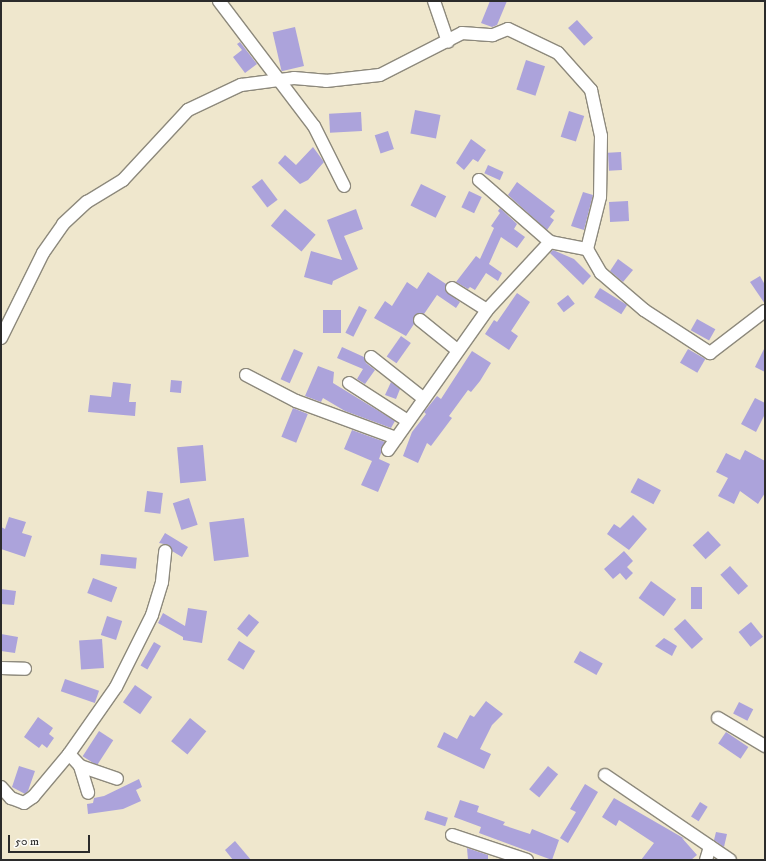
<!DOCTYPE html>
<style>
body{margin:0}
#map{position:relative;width:766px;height:861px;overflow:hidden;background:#efe7cd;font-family:"IM FELL DW Pica",serif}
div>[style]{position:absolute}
.building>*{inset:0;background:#aca3db;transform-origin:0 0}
.roads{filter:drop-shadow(1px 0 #8d897c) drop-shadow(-1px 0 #8d897c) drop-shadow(0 1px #8d897c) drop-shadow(0 -1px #8d897c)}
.minor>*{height:12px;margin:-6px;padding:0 6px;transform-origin:6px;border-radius:6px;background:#fff}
span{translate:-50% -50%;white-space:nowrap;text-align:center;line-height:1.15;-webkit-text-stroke:4px #fdfcf7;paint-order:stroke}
.frame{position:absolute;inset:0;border:2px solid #2b2b2b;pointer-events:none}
.scale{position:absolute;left:8px;top:835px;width:82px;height:18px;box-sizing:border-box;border:2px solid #2b2b2b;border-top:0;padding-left:5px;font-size:12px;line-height:14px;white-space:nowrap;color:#2b2b2b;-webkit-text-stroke:3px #fdfcf7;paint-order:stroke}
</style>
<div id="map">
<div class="building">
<i style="clip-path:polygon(490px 1px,507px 1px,497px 25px,492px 27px,481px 23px)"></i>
<i style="left:577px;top:20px;width:24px;height:12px;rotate:48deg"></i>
<i style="left:295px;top:27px;width:40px;height:23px;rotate:77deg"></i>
<i style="clip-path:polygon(240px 42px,257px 64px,245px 73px,233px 57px,242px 50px,237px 44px)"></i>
<i style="left:526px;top:60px;width:20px;height:31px;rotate:18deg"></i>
<i style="left:415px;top:110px;width:26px;height:24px;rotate:11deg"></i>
<i style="left:569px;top:111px;width:16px;height:27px;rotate:18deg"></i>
<i style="left:361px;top:112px;width:19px;height:32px;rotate:87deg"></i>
<i style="left:388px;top:131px;width:19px;height:14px;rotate:72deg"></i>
<i style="clip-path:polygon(471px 139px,486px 150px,478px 162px,473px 159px,464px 170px,456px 163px)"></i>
<i style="clip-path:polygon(313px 147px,324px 162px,308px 180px,300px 184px,278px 163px,285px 155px,296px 165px)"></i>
<i style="left:621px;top:152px;width:18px;height:13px;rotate:87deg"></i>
<i style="left:488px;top:165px;width:17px;height:9px;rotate:24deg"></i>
<i style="left:262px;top:179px;width:26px;height:13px;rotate:53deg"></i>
<i style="clip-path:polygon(517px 182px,555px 211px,550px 217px,554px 220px,547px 230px,508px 195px)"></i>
<i style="left:421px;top:184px;width:28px;height:24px;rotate:26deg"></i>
<i style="left:469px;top:191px;width:14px;height:18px;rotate:25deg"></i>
<i style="clip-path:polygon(583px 192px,593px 195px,584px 230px,571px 226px)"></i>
<i style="left:628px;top:201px;width:20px;height:19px;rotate:87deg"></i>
<i style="clip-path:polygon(500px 208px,517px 224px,514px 229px,525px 237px,517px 248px,501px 237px,489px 264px,502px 273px,498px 281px,486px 273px,475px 290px,470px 287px,468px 289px,456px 282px,476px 256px,480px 259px,494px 228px,491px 226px,500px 213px,498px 211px)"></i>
<i style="left:285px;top:209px;width:40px;height:22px;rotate:40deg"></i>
<i style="clip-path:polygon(356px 209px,363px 229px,344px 236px,358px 269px,333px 281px,332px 285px,304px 277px,311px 251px,342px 260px,327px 220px)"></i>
<i style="clip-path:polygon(553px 250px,574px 259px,591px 276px,583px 285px,550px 253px)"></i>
<i style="clip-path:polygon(618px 259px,633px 270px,623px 282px,610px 271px)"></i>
<i style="clip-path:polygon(428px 272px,446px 284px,446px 292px,460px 302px,456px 308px,437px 295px,424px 314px,418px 313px,414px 316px,414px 324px,406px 336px,374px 318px,385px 301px,392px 306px,407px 282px,417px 289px)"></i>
<i style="clip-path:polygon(760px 276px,765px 285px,765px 304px,750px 282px)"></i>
<i style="left:600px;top:288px;width:32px;height:11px;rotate:32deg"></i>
<i style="clip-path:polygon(517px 293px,530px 302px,511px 331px,518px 336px,509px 350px,485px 334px,494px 320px,497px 322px)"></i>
<i style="left:568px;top:295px;width:11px;height:14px;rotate:52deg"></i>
<i style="left:359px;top:306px;width:9px;height:30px;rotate:27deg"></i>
<i style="left:323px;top:310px;width:18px;height:23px"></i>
<i style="left:697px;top:319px;width:21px;height:13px;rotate:29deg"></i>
<i style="left:401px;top:336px;width:12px;height:25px;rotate:35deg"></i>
<i style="clip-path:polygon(342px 347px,364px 357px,366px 363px,375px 370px,365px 384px,357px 379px,363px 369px,337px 358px)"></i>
<i style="clip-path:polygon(765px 347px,765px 372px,755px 367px)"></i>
<i style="left:294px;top:349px;width:10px;height:33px;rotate:24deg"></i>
<i style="left:688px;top:349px;width:20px;height:16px;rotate:30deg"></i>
<i style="clip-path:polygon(472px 351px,491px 363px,480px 381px,471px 392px,468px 390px,449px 416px,452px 418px,431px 446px,427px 443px,418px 463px,403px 456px,412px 432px,426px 414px,424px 412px,437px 396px,441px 399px)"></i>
<i style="clip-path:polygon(318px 366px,334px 372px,333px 383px,395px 421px,391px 428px,345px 411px,323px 398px,321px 402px,305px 396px)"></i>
<i style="left:171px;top:380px;width:11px;height:12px;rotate:5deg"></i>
<i style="clip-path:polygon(113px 382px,131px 384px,129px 402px,136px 402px,135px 416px,88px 412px,90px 395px,111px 397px)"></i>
<i style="clip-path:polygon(391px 382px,400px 389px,396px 399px,385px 395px)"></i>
<i style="clip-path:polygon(755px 398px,765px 403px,765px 414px,756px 432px,741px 424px)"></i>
<i style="left:293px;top:408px;width:16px;height:31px;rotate:22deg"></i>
<i style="clip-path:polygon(352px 430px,385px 442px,379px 459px,390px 464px,378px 492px,361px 485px,372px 461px,344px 449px)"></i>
<i style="left:203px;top:445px;width:36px;height:26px;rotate:85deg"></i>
<i style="clip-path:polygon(745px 450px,765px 461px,765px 493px,758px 504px,740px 491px,734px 504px,718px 496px,728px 478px,716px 472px,726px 453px,740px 460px)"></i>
<i style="left:638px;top:478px;width:26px;height:16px;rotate:28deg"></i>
<i style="left:147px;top:491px;width:16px;height:21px;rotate:7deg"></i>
<i style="left:189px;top:498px;width:28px;height:17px;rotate:72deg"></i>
<i style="clip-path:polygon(633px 515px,647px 529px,629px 550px,607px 534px,614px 524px,620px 528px)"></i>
<i style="clip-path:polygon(9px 517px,26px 522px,22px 533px,32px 536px,25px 557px,1px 549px,1px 527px,5px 529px)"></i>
<i style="left:244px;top:518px;width:39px;height:35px;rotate:83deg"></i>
<i style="left:708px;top:531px;width:19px;height:21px;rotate:47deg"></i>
<i style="clip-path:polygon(165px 533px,188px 547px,182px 557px,172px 551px,169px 545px,159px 543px)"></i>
<i style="clip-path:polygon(624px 551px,633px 561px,627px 567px,633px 573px,626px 580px,620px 573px,613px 579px,604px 569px)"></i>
<i style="left:101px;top:554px;width:36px;height:11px;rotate:6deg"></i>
<i style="left:730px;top:566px;width:27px;height:13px;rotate:48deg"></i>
<i style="left:93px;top:578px;width:26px;height:16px;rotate:21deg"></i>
<i style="left:651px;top:581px;width:31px;height:21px;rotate:36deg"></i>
<i style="left:691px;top:587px;width:11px;height:22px"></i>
<i style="clip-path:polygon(1px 589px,16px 591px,14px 605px,1px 604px)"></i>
<i style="clip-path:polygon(188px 608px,207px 611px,202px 643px,183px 640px,183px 637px,158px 623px,163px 613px,185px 626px)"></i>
<i style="left:249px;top:614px;width:13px;height:19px;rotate:39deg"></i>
<i style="left:107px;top:616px;width:16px;height:20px;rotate:18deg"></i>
<i style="left:685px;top:619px;width:27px;height:15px;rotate:48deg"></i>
<i style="left:751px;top:622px;width:19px;height:16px;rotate:51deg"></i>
<i style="clip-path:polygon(1px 634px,18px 637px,15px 653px,1px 651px)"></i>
<i style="clip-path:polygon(664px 638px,677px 646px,672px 656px,655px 646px)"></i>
<i style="left:102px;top:639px;width:29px;height:23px;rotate:86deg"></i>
<i style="left:239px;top:641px;width:19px;height:22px;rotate:32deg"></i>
<i style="left:154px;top:642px;width:8px;height:27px;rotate:30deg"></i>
<i style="left:580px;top:651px;width:26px;height:13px;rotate:29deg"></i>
<i style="left:65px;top:679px;width:36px;height:13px;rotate:19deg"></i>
<i style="left:135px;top:685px;width:21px;height:21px;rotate:35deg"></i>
<i style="clip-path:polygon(486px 701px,503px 714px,492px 725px,480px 749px,491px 754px,484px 769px,437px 747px,444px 732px,457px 739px,470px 715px,474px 717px)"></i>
<i style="left:739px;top:702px;width:16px;height:13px;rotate:27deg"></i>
<i style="clip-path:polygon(38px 717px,53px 728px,49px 734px,54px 738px,47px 748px,42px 744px,39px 748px,24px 737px)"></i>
<i style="left:190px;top:718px;width:21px;height:30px;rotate:39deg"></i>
<i style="left:99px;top:731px;width:17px;height:30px;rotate:33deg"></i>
<i style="left:726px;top:732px;width:27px;height:14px;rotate:34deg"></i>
<i style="clip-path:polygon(19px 766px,35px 771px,28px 791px,25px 794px,12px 787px)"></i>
<i style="left:548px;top:766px;width:13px;height:30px;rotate:39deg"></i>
<i style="clip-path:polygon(139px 779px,142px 787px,136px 790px,141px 801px,123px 809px,88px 814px,87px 804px,93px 803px,94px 798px,104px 796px)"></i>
<i style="clip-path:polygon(585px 784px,598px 792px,568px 843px,560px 838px,576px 812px,570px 809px)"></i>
<i style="clip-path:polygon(614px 798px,685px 839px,682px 838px,697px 855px,691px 860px,641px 860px,654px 843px,619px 820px,616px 826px,602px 817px)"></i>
<i style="clip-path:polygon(460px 800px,479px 806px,477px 812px,505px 822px,503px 825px,530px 834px,532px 829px,559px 840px,552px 860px,479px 833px,481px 827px,454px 817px)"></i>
<i style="left:700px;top:802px;width:9px;height:17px;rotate:32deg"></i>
<i style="left:427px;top:811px;width:22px;height:9px;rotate:18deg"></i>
<i style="clip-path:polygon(716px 832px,727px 834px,724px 847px,714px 840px)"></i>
<i style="clip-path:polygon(235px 841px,251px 860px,233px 860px,225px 850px)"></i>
<i style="clip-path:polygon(467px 848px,488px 855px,488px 860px,468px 860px)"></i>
</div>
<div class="roads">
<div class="minor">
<i style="left:219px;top:1px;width:157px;rotate:52.8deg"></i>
<i style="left:314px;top:126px;width:67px;rotate:63.4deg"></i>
<i style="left:434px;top:1px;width:43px;rotate:71.1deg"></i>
<i style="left:479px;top:180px;width:94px;rotate:41.1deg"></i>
<i style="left:550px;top:242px;width:38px;rotate:11deg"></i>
<i style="left:452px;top:288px;width:41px;rotate:32.2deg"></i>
<i style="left:420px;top:320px;width:48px;rotate:39deg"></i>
<i style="left:1px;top:338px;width:95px;rotate:-63.7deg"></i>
<i style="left:43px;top:253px;width:35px;rotate:-55deg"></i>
<i style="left:63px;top:224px;width:33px;rotate:-43deg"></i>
<i style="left:87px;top:202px;width:42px;rotate:-31.4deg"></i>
<i style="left:123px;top:180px;width:96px;rotate:-47.1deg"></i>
<i style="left:188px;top:110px;width:59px;rotate:-25.3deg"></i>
<i style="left:241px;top:85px;width:53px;rotate:-7.5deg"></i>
<i style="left:294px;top:78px;width:32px;rotate:5deg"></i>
<i style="left:326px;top:81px;width:54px;rotate:-6.3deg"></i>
<i style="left:380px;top:75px;width:92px;rotate:-27.1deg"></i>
<i style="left:462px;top:33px;width:31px;rotate:4deg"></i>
<i style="left:493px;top:35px;width:16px;rotate:-22deg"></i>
<i style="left:508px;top:29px;width:55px;rotate:25.6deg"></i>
<i style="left:558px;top:53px;width:50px;rotate:48.3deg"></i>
<i style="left:591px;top:90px;width:47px;rotate:77.7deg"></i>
<i style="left:601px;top:136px;width:61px;rotate:90.9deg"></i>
<i style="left:600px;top:197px;width:54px;rotate:104deg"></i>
<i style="left:587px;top:249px;width:28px;rotate:60deg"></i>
<i style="left:601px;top:273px;width:57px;rotate:40.7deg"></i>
<i style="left:644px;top:310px;width:79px;rotate:33.1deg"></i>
<i style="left:710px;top:353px;width:69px;rotate:-37.4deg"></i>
<i style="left:371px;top:357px;width:66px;rotate:38.3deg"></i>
<i style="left:246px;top:375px;width:56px;rotate:27.5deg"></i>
<i style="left:296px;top:401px;width:107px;rotate:20.3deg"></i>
<i style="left:349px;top:383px;width:70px;rotate:32.8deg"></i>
<i style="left:388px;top:450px;width:171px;rotate:-54.7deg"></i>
<i style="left:487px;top:310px;width:93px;rotate:-47.2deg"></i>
<i style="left:1px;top:668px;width:24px;rotate:2deg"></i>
<i style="left:718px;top:718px;width:55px;rotate:30.8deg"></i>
<i style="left:69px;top:754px;width:16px;rotate:47deg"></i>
<i style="left:80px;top:766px;width:39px;rotate:19deg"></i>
<i style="left:80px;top:766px;width:28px;rotate:73deg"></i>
<i style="left:605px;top:775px;width:151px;rotate:34.2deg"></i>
<i style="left:1px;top:787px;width:15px;rotate:48deg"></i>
<i style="left:11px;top:798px;width:14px;rotate:21deg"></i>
<i style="left:24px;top:803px;width:11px;rotate:-34deg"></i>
<i style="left:33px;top:797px;width:56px;rotate:-50.1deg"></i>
<i style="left:69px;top:754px;width:82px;rotate:-55deg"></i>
<i style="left:116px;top:687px;width:80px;rotate:-63.4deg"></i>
<i style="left:152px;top:615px;width:34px;rotate:-73deg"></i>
<i style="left:162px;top:582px;width:31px;rotate:-84deg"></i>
<i style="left:452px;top:835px;width:79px;rotate:18.4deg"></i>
<i style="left:706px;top:860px;width:14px;rotate:-73deg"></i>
</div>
</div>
<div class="frame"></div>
<div class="scale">50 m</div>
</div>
